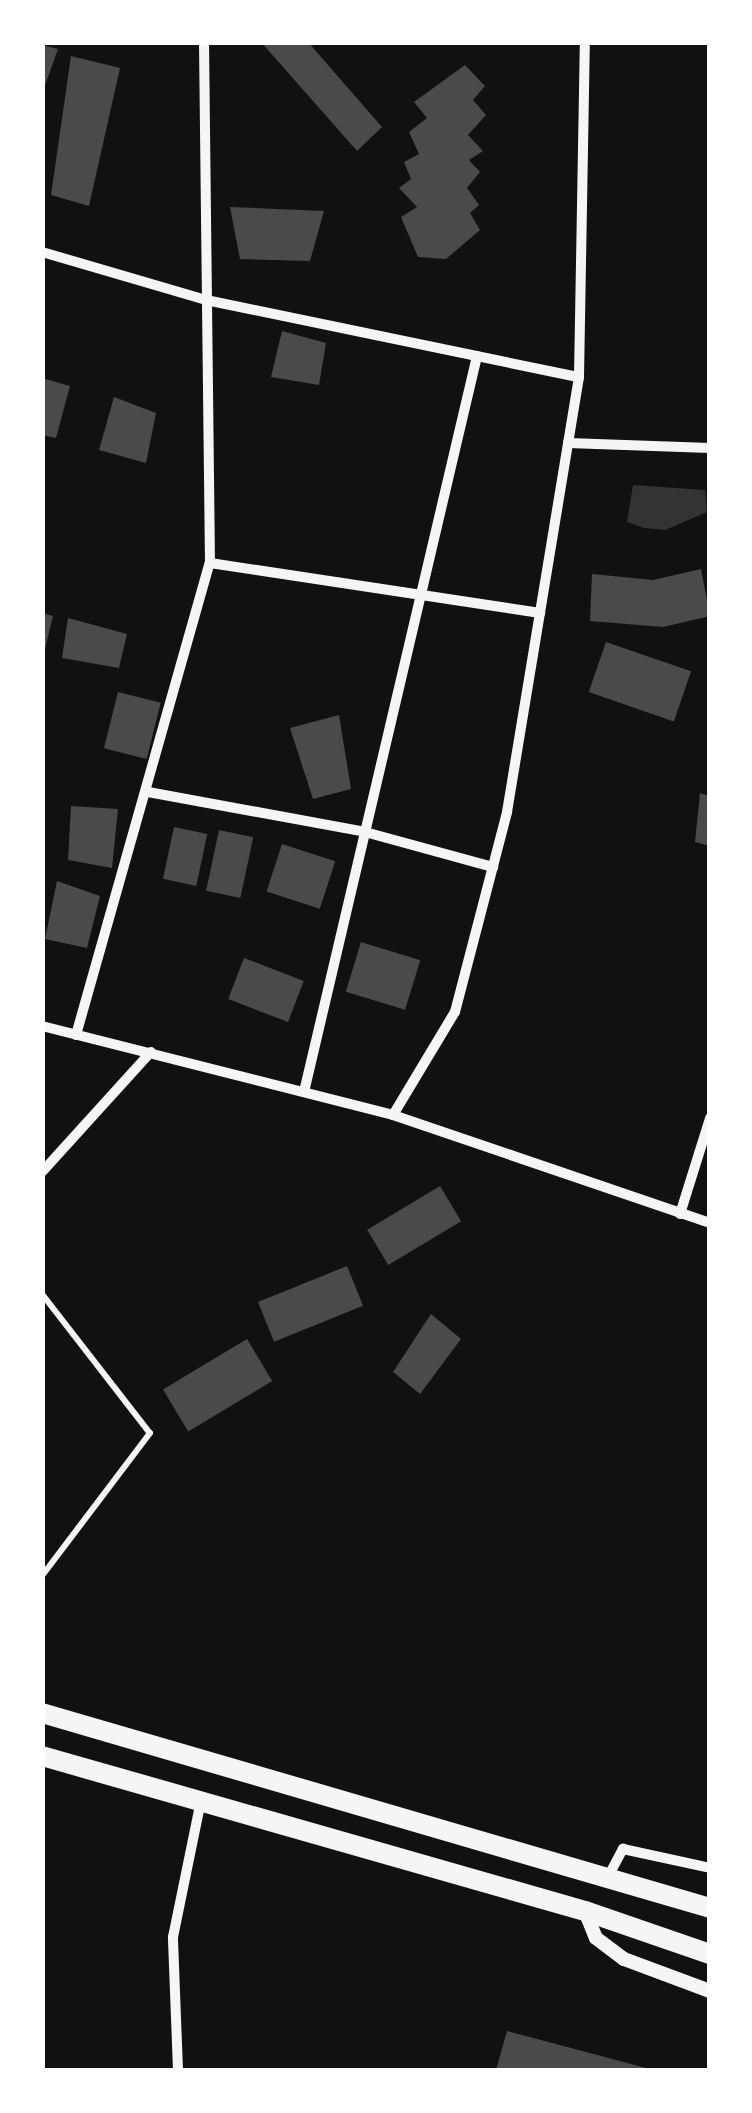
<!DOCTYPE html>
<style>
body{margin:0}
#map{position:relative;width:752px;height:2113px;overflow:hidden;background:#111;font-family:"Public Sans",sans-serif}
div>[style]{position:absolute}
.water>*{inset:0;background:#333}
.building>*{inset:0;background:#4a4a4a;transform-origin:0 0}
.service>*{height:6px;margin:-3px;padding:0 3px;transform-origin:3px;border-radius:3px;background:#f5f5f5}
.minor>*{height:10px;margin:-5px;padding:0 5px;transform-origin:5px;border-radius:5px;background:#f5f5f5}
.tertiary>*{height:14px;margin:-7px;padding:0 7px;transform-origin:7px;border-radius:7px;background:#f5f5f5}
.trunk>*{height:20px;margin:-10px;padding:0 10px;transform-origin:10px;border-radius:10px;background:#f5f5f5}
span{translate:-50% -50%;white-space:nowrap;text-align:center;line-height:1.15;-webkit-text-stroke:8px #fff;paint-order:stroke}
.frame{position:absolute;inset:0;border:45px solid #fff;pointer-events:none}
</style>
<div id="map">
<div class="water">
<i style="clip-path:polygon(633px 485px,705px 490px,707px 512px,665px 530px,644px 528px,627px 522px)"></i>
</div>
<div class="building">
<i style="clip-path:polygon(261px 42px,308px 42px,382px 127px,357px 151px)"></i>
<i style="clip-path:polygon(42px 45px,58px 49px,43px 91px,42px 91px)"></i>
<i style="clip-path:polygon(71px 56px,120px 68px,89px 206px,51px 195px)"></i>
<i style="clip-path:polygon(465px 65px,485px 86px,473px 100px,486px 115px,468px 135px,483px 151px,469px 160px,480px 172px,467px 188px,479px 205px,470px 213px,480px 230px,446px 259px,418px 257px,401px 217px,417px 207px,399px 188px,411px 179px,404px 162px,419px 154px,409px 132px,427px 118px,414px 102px)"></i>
<i style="clip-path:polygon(230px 207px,324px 211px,310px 261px,240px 259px)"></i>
<i style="clip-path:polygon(282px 331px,326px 343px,319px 385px,271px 377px)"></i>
<i style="clip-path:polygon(42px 378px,70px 386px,56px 438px,42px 435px)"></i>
<i style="clip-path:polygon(114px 397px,156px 413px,146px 463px,99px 450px)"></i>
<i style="clip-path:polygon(701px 569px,710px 616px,663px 627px,590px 621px,592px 574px,653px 580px)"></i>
<i style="clip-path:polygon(42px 613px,53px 616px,44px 653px,42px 653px)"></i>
<i style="clip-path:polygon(68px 618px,127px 634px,119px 668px,62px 658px)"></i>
<i style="left:606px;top:642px;width:90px;height:53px;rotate:19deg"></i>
<i style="left:118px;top:692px;width:44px;height:58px;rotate:14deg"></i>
<i style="clip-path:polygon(339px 715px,351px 789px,313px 799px,290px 728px)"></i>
<i style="clip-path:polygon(700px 793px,710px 796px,710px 846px,695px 842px)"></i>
<i style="clip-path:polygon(71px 806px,118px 809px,112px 868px,68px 860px)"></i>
<i style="left:174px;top:827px;width:34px;height:53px;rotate:12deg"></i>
<i style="left:219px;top:830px;width:35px;height:62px;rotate:12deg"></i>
<i style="left:282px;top:844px;width:56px;height:50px;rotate:18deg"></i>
<i style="clip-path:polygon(57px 881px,100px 896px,87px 948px,45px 939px)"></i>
<i style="left:361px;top:942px;width:62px;height:52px;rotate:17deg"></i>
<i style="left:244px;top:958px;width:64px;height:44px;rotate:21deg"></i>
<i style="left:440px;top:1186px;width:41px;height:85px;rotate:59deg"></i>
<i style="left:347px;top:1266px;width:43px;height:96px;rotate:68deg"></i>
<i style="clip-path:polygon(431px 1314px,461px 1339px,420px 1394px,393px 1372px)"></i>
<i style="left:247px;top:1339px;width:49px;height:98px;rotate:59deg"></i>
<i style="clip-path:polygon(507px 2031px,650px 2069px,650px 2070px,496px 2070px)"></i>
</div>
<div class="service">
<i style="left:42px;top:1294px;width:176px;rotate:52.2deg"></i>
<i style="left:150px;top:1433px;width:179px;rotate:127.1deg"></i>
</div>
<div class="minor">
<i style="left:42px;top:252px;width:171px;rotate:16.3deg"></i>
<i style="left:206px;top:300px;width:381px;rotate:11.7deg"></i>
<i style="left:568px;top:443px;width:142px;rotate:2deg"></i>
<i style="left:210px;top:563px;width:334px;rotate:8.6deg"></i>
<i style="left:148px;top:792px;width:221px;rotate:10.4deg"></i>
<i style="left:365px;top:832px;width:133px;rotate:15.3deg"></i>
<i style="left:42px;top:1026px;width:362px;rotate:14.2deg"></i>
<i style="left:393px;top:1115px;width:335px;rotate:18.8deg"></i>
<i style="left:76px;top:1035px;width:491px;rotate:-74.2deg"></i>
<i style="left:210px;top:563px;width:521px;rotate:-90.66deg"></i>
<i style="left:304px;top:1092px;width:756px;rotate:-76.77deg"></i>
<i style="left:393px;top:1115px;width:120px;rotate:-59deg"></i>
<i style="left:455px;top:1012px;width:207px;rotate:-75.4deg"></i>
<i style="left:507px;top:812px;width:441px;rotate:-80.6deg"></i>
<i style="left:579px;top:377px;width:335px;rotate:-89deg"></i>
<i style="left:42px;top:1172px;width:162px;rotate:-47.8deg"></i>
<i style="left:680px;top:1214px;width:101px;rotate:-72.6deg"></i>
<i style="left:609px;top:1875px;width:30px;rotate:-62deg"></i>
<i style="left:623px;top:1849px;width:89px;rotate:12.3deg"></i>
<i style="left:178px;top:2070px;width:133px;rotate:-92.2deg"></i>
<i style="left:173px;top:1937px;width:139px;rotate:-78.4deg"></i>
</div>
<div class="tertiary">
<i style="left:585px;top:1911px;width:29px;rotate:68deg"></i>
<i style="left:596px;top:1938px;width:35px;rotate:37deg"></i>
<i style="left:624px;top:1959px;width:92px;rotate:20.4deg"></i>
</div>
<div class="trunk">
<i style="left:42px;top:1713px;width:696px;rotate:16.27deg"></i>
<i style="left:42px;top:1756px;width:565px;rotate:15.93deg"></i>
<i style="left:585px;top:1911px;width:132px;rotate:19deg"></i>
</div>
<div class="frame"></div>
</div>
